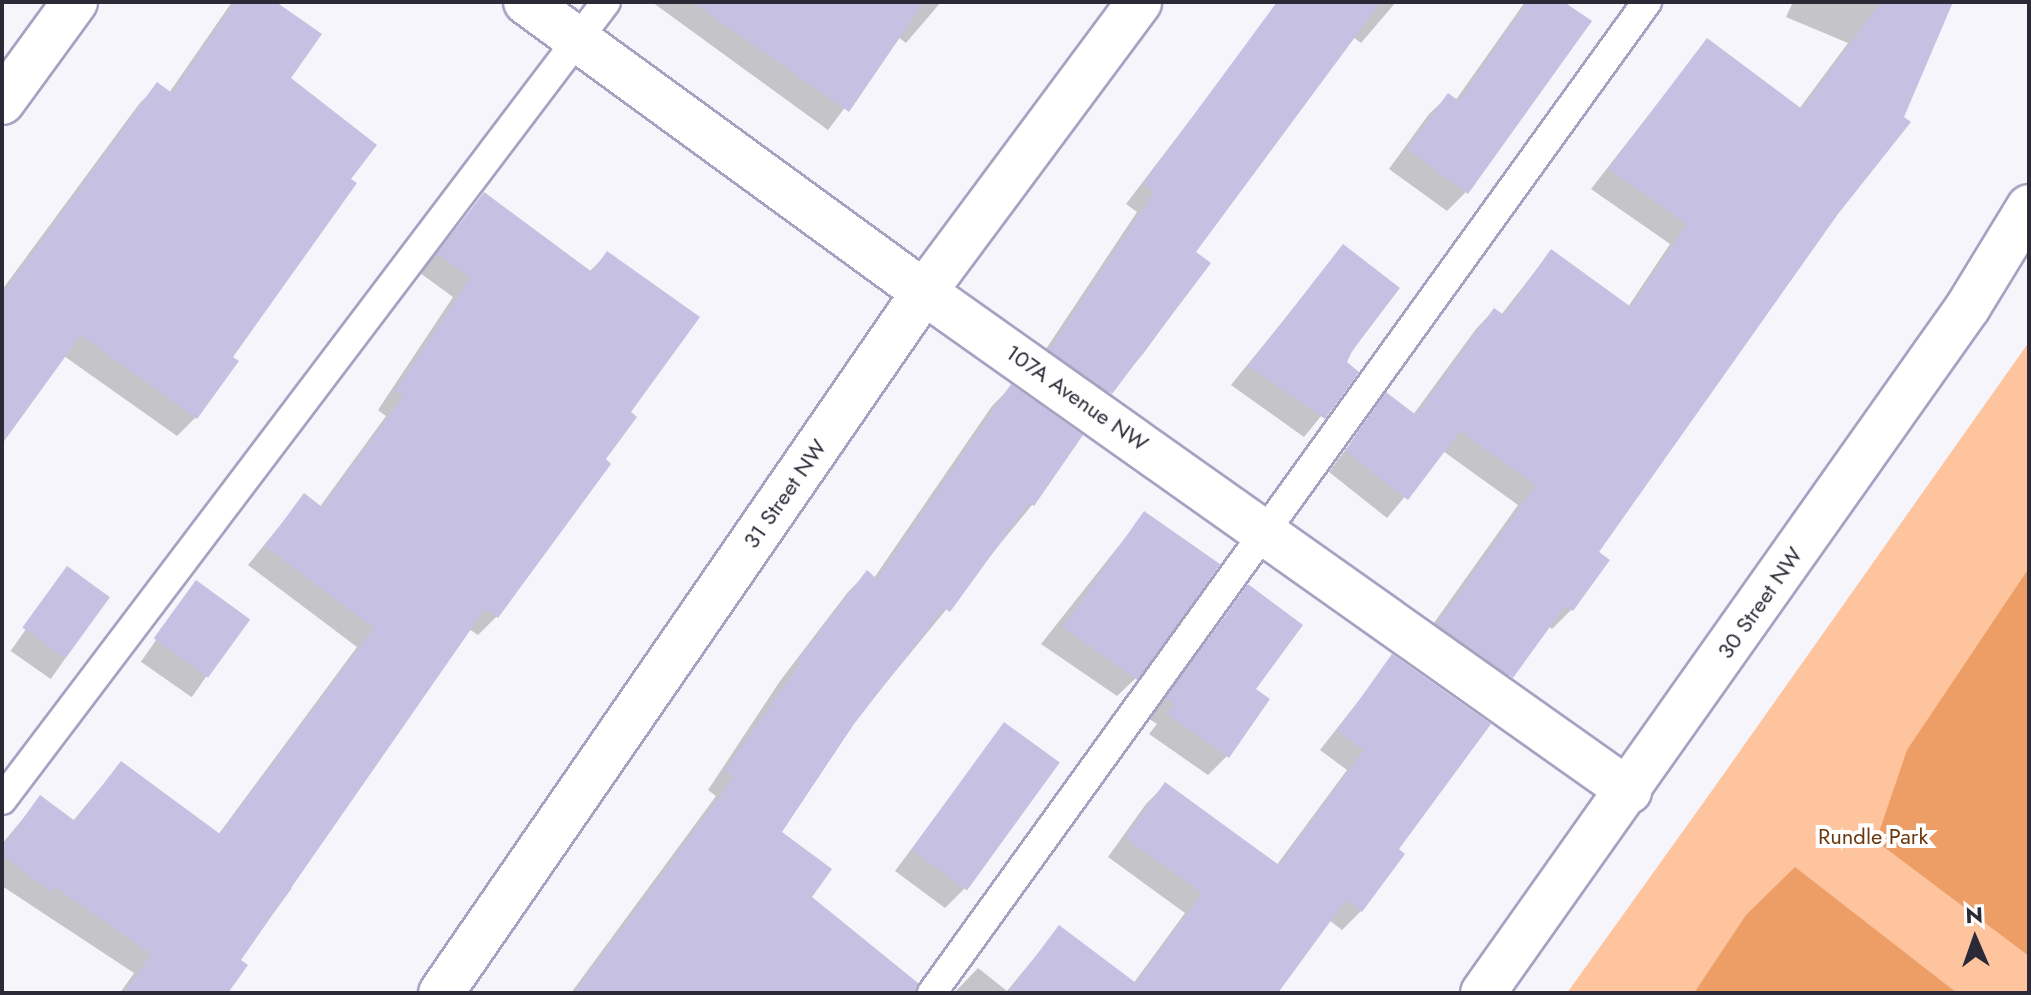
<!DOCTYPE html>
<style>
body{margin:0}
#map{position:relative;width:2031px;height:995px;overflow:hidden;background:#f6f5fc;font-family:Jost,sans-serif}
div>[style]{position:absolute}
.green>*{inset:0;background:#fdc49e}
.forest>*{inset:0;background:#ed9e66}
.shadow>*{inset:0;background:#0003;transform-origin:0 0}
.building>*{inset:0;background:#c6c0e2;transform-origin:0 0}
.roads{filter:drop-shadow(2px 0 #a8a1c2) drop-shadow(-2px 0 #a8a1c2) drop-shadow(0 2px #a8a1c2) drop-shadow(0 -2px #a8a1c2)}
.service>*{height:28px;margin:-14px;padding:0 14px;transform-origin:14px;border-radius:14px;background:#fff}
.minor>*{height:44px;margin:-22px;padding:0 22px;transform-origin:22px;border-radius:22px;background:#fff}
span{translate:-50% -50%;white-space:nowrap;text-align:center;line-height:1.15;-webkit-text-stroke:8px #fff;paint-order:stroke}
.street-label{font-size:22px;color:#2c2a37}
.park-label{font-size:22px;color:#6c390e}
.frame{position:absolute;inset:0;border:4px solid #2c2a37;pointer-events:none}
.north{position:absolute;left:1935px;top:899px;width:80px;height:80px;-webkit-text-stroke:6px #fff;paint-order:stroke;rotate:358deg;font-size:22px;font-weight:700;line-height:32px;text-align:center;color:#2c2a37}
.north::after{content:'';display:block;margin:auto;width:28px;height:36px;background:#2c2a37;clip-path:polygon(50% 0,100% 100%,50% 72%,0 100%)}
</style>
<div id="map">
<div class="green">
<i style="clip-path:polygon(2029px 342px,2029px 993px,1567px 993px,1711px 792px)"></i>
</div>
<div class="forest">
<i style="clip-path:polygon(2029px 568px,2029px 956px,1876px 841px,1907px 750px)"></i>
<i style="clip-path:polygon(1795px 867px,1957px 993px,1694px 993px,1746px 915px)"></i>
</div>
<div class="shadow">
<i style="clip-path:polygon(232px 2px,272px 2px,289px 79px,230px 357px,196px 417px,177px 436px,64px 356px,2px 441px,2px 290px,139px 104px,158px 85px,169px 93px)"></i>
<i style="clip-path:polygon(652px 2px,941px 2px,906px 43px,898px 37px,828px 130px)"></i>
<i style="clip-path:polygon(1280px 2px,1396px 2px,1361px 43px,1353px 37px,1193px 252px,1209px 263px,1143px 354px,1091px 412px,1032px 370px,1137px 212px,1126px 204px)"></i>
<i style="clip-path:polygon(1525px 2px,1561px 2px,1466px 192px,1447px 211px,1389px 169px,1429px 114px,1448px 96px,1455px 101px)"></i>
<i style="clip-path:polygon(1793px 2px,1951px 2px,1836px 213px,1596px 553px,1607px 560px,1571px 610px,1552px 629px,1548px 626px,1493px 696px,1419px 644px,1518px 505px,1443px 451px,1387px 518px,1329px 472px,1386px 395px,1413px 415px,1476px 329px,1494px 310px,1501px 315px,1551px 251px,1628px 307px,1670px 244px,1591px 189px,1707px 40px,1799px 109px,1848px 43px,1786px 17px)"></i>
<i style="clip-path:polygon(484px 194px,589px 272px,608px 253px,628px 412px,496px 617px,478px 635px,469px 629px,288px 886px,292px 888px,238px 961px,225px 993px,120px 993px,134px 973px,2px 886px,2px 844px,40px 798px,72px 822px,121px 763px,218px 835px,357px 647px,248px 565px,304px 496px,319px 508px,386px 416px,378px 410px,453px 297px,420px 273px)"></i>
<i style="clip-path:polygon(1343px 247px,1397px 288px,1344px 363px,1357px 372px,1304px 437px,1231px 385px)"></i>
<i style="clip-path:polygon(1011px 387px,1080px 436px,1032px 505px,853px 723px,779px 833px,809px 898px,891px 993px,571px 993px,716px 796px,708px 790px,780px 681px,848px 592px,867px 573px,874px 578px,992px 406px)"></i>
<i style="clip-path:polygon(1144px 514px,1136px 678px,1117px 696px,1041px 644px)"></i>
<i style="left:68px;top:569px;width:49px;height:100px;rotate:35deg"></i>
<i style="left:196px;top:583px;width:62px;height:96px;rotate:35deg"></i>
<i style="clip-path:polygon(1248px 587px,1253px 689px,1227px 756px,1208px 775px,1149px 734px,1157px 724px,1148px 718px)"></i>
<i style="clip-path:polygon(1393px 657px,1396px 850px,1361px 911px,1342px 930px,1329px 920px,1276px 993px,954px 993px,978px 968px,1007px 991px,1059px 928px,1133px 984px,1185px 913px,1108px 857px,1146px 804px,1165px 785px,1276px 866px,1347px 770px,1320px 750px)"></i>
<i style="clip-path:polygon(1004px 725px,964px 889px,945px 908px,895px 871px)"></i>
</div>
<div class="building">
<i style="clip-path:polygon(235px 2px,276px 2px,322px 34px,291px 78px,377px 145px,351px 179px,357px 183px,233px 357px,239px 361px,197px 419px,81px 335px,2px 444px,2px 295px,157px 82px,172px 93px)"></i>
<i style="clip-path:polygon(692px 2px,924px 2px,849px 112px)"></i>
<i style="clip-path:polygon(1277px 2px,1381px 2px,1196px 252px,1211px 263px,1112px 394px,1049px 350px,1154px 192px,1143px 184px)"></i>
<i style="clip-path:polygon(1527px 2px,1564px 2px,1592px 21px,1468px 194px,1407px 149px,1448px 93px,1459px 101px)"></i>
<i style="clip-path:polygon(1881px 2px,1953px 2px,1904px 117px,1911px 122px,1838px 214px,1599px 552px,1610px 560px,1573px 611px,1565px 606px,1513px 678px,1437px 624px,1536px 485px,1460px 431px,1408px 500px,1346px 452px,1353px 439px,1386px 392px,1416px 415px,1494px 308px,1504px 315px,1551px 249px,1631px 307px,1687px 224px,1608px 169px,1707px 38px,1802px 109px)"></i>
<i style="clip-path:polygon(484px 192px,592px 272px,607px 251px,700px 317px,631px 412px,637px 417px,606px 459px,611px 464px,498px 618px,485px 609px,241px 960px,248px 965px,228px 993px,124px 993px,151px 954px,55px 887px,51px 892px,2px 855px,2px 848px,40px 795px,75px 821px,121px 761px,220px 834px,374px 628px,265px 546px,304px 493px,322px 507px,403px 397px,395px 391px,470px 278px,437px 254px)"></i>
<i style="clip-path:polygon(1343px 244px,1400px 288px,1352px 351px,1347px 362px,1359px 372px,1325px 419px,1248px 366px)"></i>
<i style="clip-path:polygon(1011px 384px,1083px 435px,1034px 506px,1029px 503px,950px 612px,944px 608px,854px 724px,782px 832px,832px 869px,812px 897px,918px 983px,915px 993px,574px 993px,734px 777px,725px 770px,800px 663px,797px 661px,867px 570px,877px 579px)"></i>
<i style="left:1144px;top:511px;width:93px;height:142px;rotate:35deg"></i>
<i style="left:67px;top:566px;width:53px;height:76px;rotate:36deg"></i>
<i style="left:196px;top:580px;width:67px;height:72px;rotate:36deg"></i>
<i style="clip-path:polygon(1248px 584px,1303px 625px,1256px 689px,1270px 699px,1229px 758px,1167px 714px,1174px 704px,1166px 698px)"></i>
<i style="clip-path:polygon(1392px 654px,1491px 724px,1399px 849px,1405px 854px,1362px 912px,1346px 900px,1278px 993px,1008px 993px,1059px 925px,1136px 983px,1202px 893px,1125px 838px,1165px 782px,1279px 865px,1364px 750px,1337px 731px)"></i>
<i style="left:1004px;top:722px;width:69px;height:158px;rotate:36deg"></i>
</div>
<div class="roads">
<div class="service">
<i style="left:2px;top:800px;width:1001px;rotate:-52.88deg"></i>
<i style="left:932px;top:993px;width:1222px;rotate:-54.19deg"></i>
</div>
<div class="minor">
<i style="left:526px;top:2px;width:492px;rotate:36.1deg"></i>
<i style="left:924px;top:292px;width:864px;rotate:35.29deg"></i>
<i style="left:2px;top:102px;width:124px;rotate:-53.9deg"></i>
<i style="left:441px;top:993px;width:851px;rotate:-55.43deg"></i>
<i style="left:924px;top:292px;width:361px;rotate:-53.4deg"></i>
<i style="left:1483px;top:993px;width:840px;rotate:-54.74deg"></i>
<i style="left:1968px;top:307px;width:117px;rotate:-58.6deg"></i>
</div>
</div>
<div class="street-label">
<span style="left:1077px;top:398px;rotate:35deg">107A Avenue NW</span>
<span style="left:785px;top:494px;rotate:-55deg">31 Street NW</span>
<span style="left:1760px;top:603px;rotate:-55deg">30 Street NW</span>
</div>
<div class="park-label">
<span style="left:1873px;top:837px">Rundle Park</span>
</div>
<div class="frame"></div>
<div class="north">N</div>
</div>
